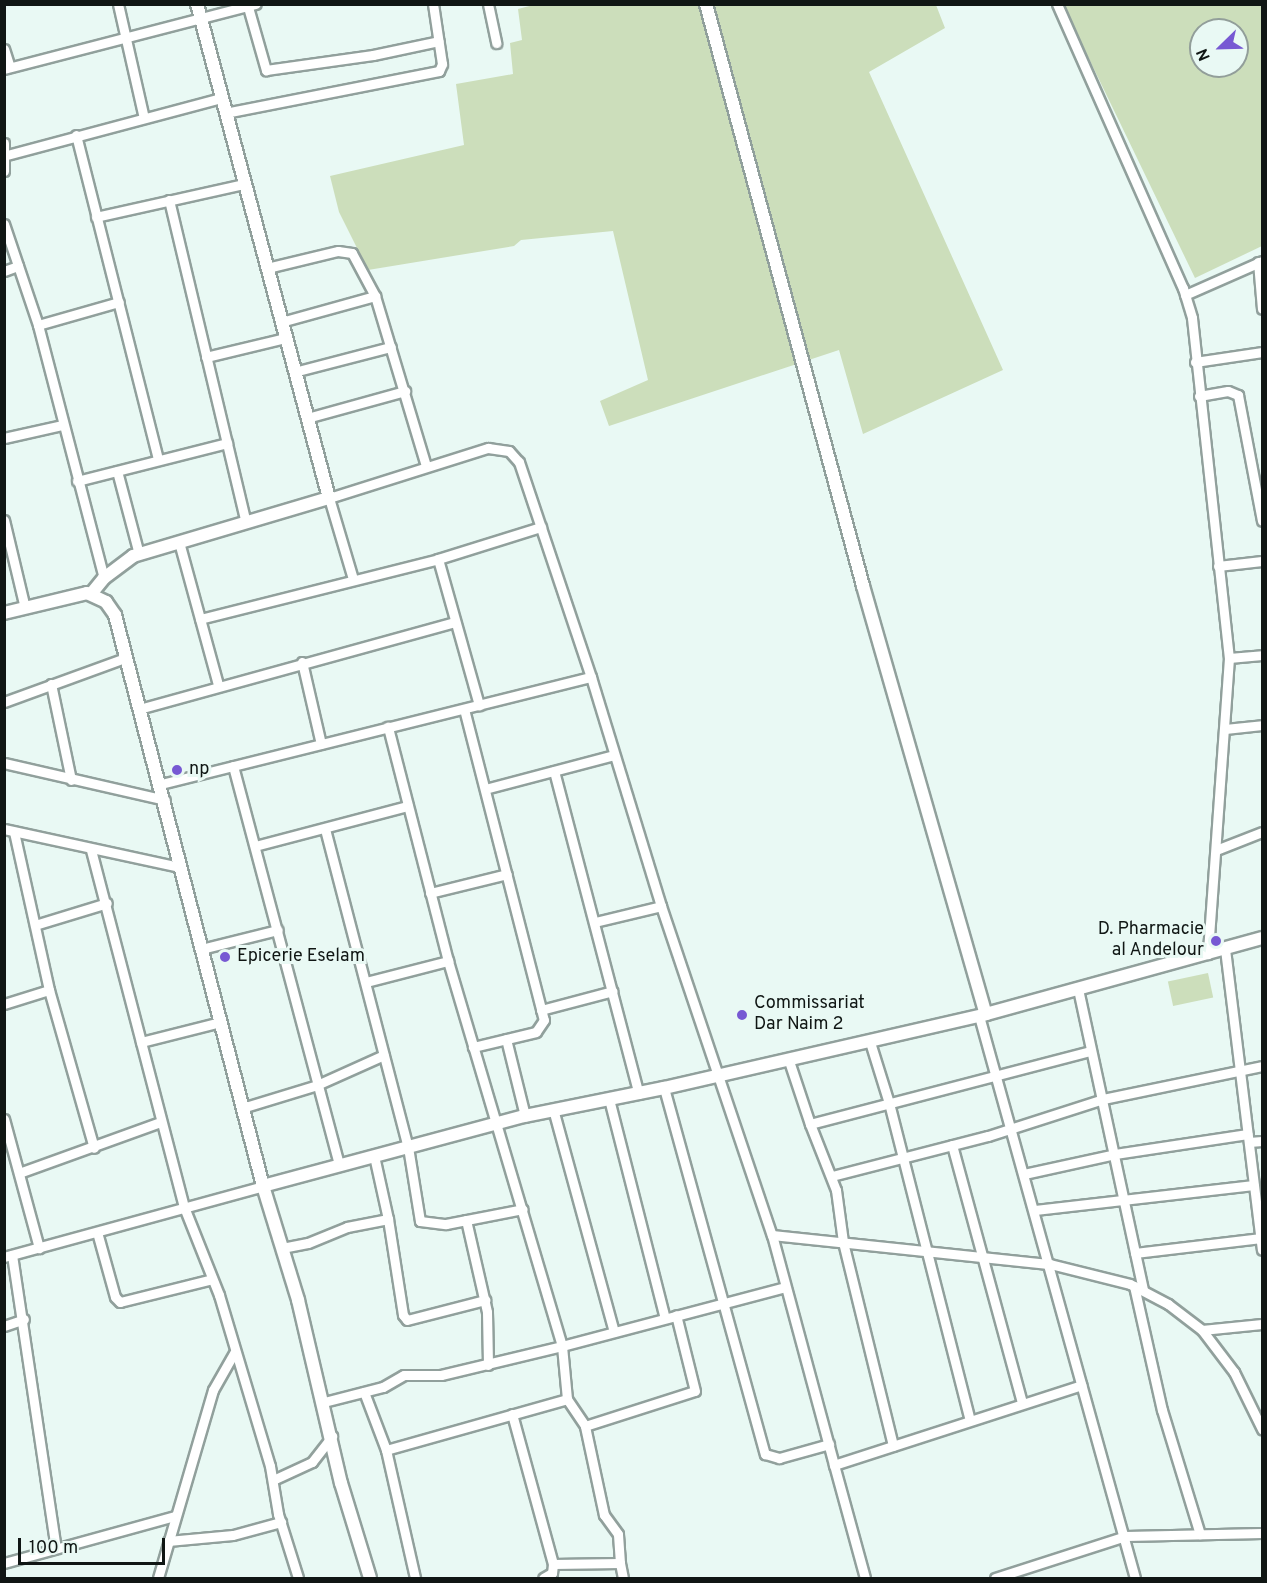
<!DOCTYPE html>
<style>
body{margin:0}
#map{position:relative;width:1267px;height:1583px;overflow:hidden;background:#e9f9f4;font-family:Overpass,sans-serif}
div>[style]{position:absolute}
.green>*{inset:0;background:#ccdebb;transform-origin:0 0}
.roads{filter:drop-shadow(2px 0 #91a09c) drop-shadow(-2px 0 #91a09c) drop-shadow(0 2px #91a09c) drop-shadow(0 -2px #91a09c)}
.street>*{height:9px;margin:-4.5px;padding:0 4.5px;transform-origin:4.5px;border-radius:4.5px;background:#fff}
.secondary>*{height:12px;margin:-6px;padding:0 6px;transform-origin:6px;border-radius:6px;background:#fff}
.dots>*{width:16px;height:16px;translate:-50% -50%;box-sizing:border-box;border:3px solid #e9f9f4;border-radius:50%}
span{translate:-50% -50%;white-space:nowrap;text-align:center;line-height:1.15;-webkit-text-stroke:6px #e9f9f4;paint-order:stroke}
.poi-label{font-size:18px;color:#101614}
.left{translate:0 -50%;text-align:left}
.right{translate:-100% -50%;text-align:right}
.frame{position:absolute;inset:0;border:6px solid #101614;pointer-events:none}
.north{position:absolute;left:1189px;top:18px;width:60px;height:60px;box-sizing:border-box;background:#e9f9f4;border:2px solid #929e9a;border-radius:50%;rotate:247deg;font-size:16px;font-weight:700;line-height:24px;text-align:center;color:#101614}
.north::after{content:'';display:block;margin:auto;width:21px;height:27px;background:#7759d3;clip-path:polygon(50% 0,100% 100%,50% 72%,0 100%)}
.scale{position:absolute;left:18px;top:1538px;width:147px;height:27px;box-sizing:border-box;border:3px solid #101614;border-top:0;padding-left:8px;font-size:18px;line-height:21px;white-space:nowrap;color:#101614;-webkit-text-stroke:4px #e9f9f4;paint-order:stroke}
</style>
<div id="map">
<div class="green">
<i style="clip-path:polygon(537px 4px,936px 5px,945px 28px,869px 72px,1003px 370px,863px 434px,839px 350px,609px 426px,600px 401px,648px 380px,613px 231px,521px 240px,514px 246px,368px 270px,339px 212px,330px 176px,464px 145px,456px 84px,513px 74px,510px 43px,522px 40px,518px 9px)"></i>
<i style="clip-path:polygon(evenodd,1063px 5px,1262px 5px,1262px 246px,1195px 278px,1063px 5px,1201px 30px,1237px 30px,1237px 66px,1201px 66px,1201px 30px)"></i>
<i style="left:1208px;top:973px;width:25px;height:41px;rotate:78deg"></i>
</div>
<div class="roads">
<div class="street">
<i style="left:118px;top:4px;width:117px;rotate:77.2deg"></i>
<i style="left:488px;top:4px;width:40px;rotate:78deg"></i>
<i style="left:1057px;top:4px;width:311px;rotate:66.1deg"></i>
<i style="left:1183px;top:288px;width:31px;rotate:73deg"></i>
<i style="left:1192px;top:318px;width:342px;rotate:83.8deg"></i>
<i style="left:1229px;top:658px;width:297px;rotate:94.1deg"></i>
<i style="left:248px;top:7px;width:66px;rotate:74.1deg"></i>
<i style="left:266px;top:70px;width:108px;rotate:-8deg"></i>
<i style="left:373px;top:55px;width:67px;rotate:-12deg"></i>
<i style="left:4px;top:49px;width:19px;rotate:72deg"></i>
<i style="left:4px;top:69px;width:260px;rotate:-14.5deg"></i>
<i style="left:225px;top:113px;width:218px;rotate:-11.1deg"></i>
<i style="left:439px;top:71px;width:8px;rotate:-67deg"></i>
<i style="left:442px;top:64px;width:61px;rotate:-98.5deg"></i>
<i style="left:76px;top:135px;width:335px;rotate:75.8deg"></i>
<i style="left:4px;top:143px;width:28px;rotate:90deg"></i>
<i style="left:7px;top:155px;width:221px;rotate:-14.9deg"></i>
<i style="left:169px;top:200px;width:332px;rotate:76.6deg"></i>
<i style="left:96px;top:217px;width:152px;rotate:-12.6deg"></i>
<i style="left:4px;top:224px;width:107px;rotate:71.4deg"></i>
<i style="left:38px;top:325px;width:261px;rotate:75.4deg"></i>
<i style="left:1258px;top:262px;width:47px;rotate:85.1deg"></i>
<i style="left:267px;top:268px;width:73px;rotate:-13.5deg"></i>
<i style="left:338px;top:251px;width:14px;rotate:8deg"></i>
<i style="left:352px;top:253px;width:49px;rotate:61.9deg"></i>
<i style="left:375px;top:296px;width:177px;rotate:73.3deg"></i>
<i style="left:4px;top:271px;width:15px;rotate:-20deg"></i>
<i style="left:1185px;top:295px;width:84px;rotate:-23.8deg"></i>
<i style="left:281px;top:322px;width:98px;rotate:-15.5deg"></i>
<i style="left:38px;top:325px;width:84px;rotate:-15.9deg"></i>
<i style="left:206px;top:357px;width:81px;rotate:-13.5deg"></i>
<i style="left:1195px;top:362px;width:68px;rotate:-8.5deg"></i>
<i style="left:294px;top:372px;width:100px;rotate:-14.5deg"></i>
<i style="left:1199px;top:396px;width:29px;rotate:-10deg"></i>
<i style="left:1228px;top:391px;width:11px;rotate:22deg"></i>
<i style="left:1238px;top:395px;width:128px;rotate:79.2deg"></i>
<i style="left:307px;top:418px;width:102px;rotate:-15.4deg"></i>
<i style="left:4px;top:438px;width:59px;rotate:-12.6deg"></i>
<i style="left:117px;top:471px;width:86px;rotate:75.2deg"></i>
<i style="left:77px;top:481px;width:155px;rotate:-14.2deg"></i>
<i style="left:4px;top:520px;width:90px;rotate:76.6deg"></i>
<i style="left:179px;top:542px;width:148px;rotate:74.7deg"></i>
<i style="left:438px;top:559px;width:152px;rotate:74.3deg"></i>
<i style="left:1218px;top:566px;width:44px;rotate:-6.5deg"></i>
<i style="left:353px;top:579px;width:84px;rotate:-106.5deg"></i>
<i style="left:329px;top:498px;width:167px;rotate:-17.5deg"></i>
<i style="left:488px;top:448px;width:21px;rotate:8deg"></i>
<i style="left:509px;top:451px;width:15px;rotate:48deg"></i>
<i style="left:519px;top:462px;width:227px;rotate:71.5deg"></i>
<i style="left:591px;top:677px;width:239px;rotate:73deg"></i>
<i style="left:661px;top:906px;width:347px;rotate:71.4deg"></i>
<i style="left:772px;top:1235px;width:238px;rotate:74.9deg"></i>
<i style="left:200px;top:619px;width:245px;rotate:-14.1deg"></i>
<i style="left:438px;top:559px;width:108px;rotate:-17.3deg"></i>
<i style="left:1229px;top:658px;width:33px;rotate:-5deg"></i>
<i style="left:302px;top:662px;width:84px;rotate:77deg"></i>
<i style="left:51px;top:684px;width:98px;rotate:78.2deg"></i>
<i style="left:4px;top:702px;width:129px;rotate:-20deg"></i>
<i style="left:139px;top:709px;width:328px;rotate:-15.4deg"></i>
<i style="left:464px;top:709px;width:321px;rotate:75.6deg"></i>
<i style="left:544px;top:1020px;width:14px;rotate:124deg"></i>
<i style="left:536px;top:1032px;width:65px;rotate:166.6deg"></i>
<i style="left:1225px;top:729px;width:37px;rotate:-6deg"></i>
<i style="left:4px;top:763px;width:165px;rotate:12.9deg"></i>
<i style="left:233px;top:766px;width:413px;rotate:75.1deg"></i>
<i style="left:554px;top:771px;width:334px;rotate:75.3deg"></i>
<i style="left:161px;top:784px;width:443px;rotate:-14deg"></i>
<i style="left:485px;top:789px;width:133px;rotate:-14.8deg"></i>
<i style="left:4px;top:829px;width:180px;rotate:12.2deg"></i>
<i style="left:325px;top:829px;width:329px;rotate:75.4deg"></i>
<i style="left:408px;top:1147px;width:75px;rotate:80.8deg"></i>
<i style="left:420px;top:1221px;width:26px;rotate:7deg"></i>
<i style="left:446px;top:1224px;width:78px;rotate:-11deg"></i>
<i style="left:14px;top:832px;width:162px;rotate:77.5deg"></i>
<i style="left:49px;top:990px;width:164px;rotate:74.1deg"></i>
<i style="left:255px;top:846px;width:158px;rotate:-14.7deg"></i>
<i style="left:91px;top:850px;width:369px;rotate:75.4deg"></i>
<i style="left:184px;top:1207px;width:95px;rotate:68.3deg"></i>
<i style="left:219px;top:1295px;width:178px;rotate:73.4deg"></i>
<i style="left:270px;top:1466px;width:49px;rotate:80.5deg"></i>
<i style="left:278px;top:1514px;width:67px;rotate:72.6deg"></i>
<i style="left:1216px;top:850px;width:49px;rotate:-21.4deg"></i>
<i style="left:430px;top:893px;width:79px;rotate:-13.9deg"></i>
<i style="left:595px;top:922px;width:68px;rotate:-13.6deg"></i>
<i style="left:35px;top:925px;width:75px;rotate:-17deg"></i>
<i style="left:201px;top:949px;width:79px;rotate:-13.9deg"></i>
<i style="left:1225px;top:949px;width:303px;rotate:83deg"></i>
<i style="left:366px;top:982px;width:85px;rotate:-14.4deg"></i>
<i style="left:1078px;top:989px;width:308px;rotate:77.8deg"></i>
<i style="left:4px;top:1004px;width:47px;rotate:-17.3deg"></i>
<i style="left:541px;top:1010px;width:74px;rotate:-14.8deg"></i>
<i style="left:979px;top:1016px;width:583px;rotate:74.49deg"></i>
<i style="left:506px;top:1039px;width:79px;rotate:76.1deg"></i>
<i style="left:141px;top:1042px;width:81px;rotate:-14.2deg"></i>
<i style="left:870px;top:1042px;width:64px;rotate:72.7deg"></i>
<i style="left:889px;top:1103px;width:327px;rotate:75.7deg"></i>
<i style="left:789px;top:1061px;width:66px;rotate:71.6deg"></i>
<i style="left:810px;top:1124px;width:290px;rotate:-14.6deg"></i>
<i style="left:664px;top:1088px;width:380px;rotate:74.6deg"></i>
<i style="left:765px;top:1454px;width:15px;rotate:16deg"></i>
<i style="left:779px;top:1458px;width:52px;rotate:-15.6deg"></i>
<i style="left:609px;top:1099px;width:226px;rotate:75.7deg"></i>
<i style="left:242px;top:1108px;width:78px;rotate:-17deg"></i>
<i style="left:317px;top:1085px;width:73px;rotate:-24.1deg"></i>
<i style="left:553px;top:1109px;width:231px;rotate:74.7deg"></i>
<i style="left:4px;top:1119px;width:134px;rotate:74.8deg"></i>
<i style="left:810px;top:1124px;width:71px;rotate:68.5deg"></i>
<i style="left:836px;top:1190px;width:52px;rotate:82.3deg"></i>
<i style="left:843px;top:1242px;width:210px;rotate:76.2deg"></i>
<i style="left:1249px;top:1142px;width:13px;rotate:-4deg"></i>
<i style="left:952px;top:1145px;width:267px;rotate:74.8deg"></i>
<i style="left:19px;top:1173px;width:151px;rotate:-19.8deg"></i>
<i style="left:1024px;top:1174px;width:93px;rotate:-12.4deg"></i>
<i style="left:1115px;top:1154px;width:134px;rotate:-8.6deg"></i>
<i style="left:832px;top:1176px;width:161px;rotate:-14.4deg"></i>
<i style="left:988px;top:1136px;width:121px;rotate:-17.8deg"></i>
<i style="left:1103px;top:1099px;width:162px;rotate:-11.7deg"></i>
<i style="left:1035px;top:1210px;width:220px;rotate:-6.5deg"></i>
<i style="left:388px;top:1219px;width:97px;rotate:81.1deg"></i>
<i style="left:403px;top:1315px;width:6px;rotate:51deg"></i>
<i style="left:407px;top:1320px;width:81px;rotate:-14.4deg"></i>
<i style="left:466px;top:1220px;width:94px;rotate:77.1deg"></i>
<i style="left:487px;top:1312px;width:53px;rotate:88.9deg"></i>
<i style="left:97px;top:1232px;width:67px;rotate:74.5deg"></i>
<i style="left:115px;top:1297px;width:7px;rotate:45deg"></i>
<i style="left:120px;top:1302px;width:95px;rotate:-14deg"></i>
<i style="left:772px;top:1235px;width:280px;rotate:6deg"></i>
<i style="left:1050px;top:1264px;width:82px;rotate:14deg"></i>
<i style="left:1130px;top:1284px;width:43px;rotate:27.8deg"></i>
<i style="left:1168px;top:1304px;width:43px;rotate:37.4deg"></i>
<i style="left:1202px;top:1330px;width:53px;rotate:52.7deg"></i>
<i style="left:1234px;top:1372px;width:64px;rotate:63.8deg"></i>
<i style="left:282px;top:1248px;width:26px;rotate:-11deg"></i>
<i style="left:308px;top:1243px;width:42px;rotate:-22.3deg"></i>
<i style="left:347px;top:1227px;width:42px;rotate:-11deg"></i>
<i style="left:388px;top:1219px;width:65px;rotate:-102.5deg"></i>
<i style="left:1135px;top:1253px;width:127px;rotate:-6.8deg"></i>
<i style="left:12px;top:1255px;width:296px;rotate:81.5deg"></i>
<i style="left:4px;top:1257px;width:269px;rotate:-15.3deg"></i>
<i style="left:1134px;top:1286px;width:127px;rotate:77.3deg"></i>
<i style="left:1162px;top:1410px;width:130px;rotate:73deg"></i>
<i style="left:4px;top:1326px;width:21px;rotate:-19deg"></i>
<i style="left:1202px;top:1330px;width:60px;rotate:-5.7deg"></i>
<i style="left:364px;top:1392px;width:62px;rotate:69.2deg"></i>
<i style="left:386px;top:1450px;width:131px;rotate:77.2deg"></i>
<i style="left:567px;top:1399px;width:32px;rotate:56deg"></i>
<i style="left:585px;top:1426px;width:115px;rotate:-17.7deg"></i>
<i style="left:695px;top:1391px;width:78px;rotate:-104deg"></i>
<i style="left:324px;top:1402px;width:61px;rotate:-14.3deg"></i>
<i style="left:383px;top:1387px;width:24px;rotate:-30deg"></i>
<i style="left:404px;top:1375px;width:37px"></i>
<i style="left:441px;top:1375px;width:124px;rotate:-13.5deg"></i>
<i style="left:562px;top:1346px;width:402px;rotate:-106.5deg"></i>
<i style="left:448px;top:961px;width:242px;rotate:-104.4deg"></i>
<i style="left:512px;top:1414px;width:156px;rotate:74.7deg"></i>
<i style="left:553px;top:1564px;width:9px;rotate:96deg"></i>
<i style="left:552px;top:1573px;width:10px;rotate:151deg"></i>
<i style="left:386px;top:1450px;width:188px;rotate:-15.7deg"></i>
<i style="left:567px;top:1399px;width:53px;rotate:-95.4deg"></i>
<i style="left:562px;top:1346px;width:231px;rotate:-14.8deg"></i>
<i style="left:273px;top:1480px;width:43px;rotate:-24.8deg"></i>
<i style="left:312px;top:1462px;width:33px;rotate:-52deg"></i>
<i style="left:168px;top:1541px;width:65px;rotate:-5.3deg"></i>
<i style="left:233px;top:1535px;width:50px;rotate:-15.2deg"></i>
<i style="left:4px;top:1563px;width:177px;rotate:-15.4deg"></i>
<i style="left:620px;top:1563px;width:15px;rotate:79deg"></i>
<i style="left:553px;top:1564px;width:67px;rotate:-0.9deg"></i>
<i style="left:620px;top:1563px;width:29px;rotate:-94deg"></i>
<i style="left:618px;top:1534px;width:24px;rotate:-126deg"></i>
<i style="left:604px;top:1515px;width:91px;rotate:-102.1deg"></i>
<i style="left:158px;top:1578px;width:196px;rotate:-73.7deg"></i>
<i style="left:213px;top:1390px;width:43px;rotate:-60.4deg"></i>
<i style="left:865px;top:1578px;width:117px;rotate:-105.3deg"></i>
<i style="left:834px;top:1465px;width:260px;rotate:-17.9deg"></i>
<i style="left:995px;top:1578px;width:138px;rotate:-17.8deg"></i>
<i style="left:1126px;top:1536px;width:136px;rotate:-1.3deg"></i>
</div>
<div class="secondary">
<i style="left:706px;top:4px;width:603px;rotate:74.9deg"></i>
<i style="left:863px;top:586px;width:445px;rotate:74deg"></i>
<i style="left:91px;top:594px;width:21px;rotate:-51deg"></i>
<i style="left:104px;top:578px;width:36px;rotate:-37deg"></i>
<i style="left:133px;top:556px;width:204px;rotate:-16.5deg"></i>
<i style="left:329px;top:498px;width:511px;rotate:-104.96deg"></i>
<i style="left:4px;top:613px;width:85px;rotate:-13.5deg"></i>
<i style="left:87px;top:593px;width:21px;rotate:25deg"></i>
<i style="left:106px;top:602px;width:16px;rotate:55deg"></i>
<i style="left:115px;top:615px;width:590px;rotate:75.47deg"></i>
<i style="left:263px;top:1186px;width:271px;rotate:-15deg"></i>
<i style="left:525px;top:1116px;width:142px;rotate:-11.4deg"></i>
<i style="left:664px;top:1088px;width:330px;rotate:-12.9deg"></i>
<i style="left:986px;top:1014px;width:286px;rotate:-15.4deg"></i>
<i style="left:263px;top:1186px;width:119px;rotate:72.9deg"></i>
<i style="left:298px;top:1300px;width:188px;rotate:76.8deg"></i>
<i style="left:341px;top:1483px;width:99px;rotate:73deg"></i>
</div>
</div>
<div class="dots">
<i style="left:177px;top:770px;background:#7759d3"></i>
<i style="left:1216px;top:941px;background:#7759d3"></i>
<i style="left:225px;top:957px;background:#7759d3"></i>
<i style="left:742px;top:1015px;background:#7759d3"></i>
</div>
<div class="poi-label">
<span class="left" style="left:189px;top:770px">np</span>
<span class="right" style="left:1204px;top:941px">D. Pharmacie<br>al Andelour</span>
<span class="left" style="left:237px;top:957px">Epicerie Eselam</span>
<span class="left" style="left:754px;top:1015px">Commissariat<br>Dar Naim 2</span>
</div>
<div class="frame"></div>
<div class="north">N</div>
<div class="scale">100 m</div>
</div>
